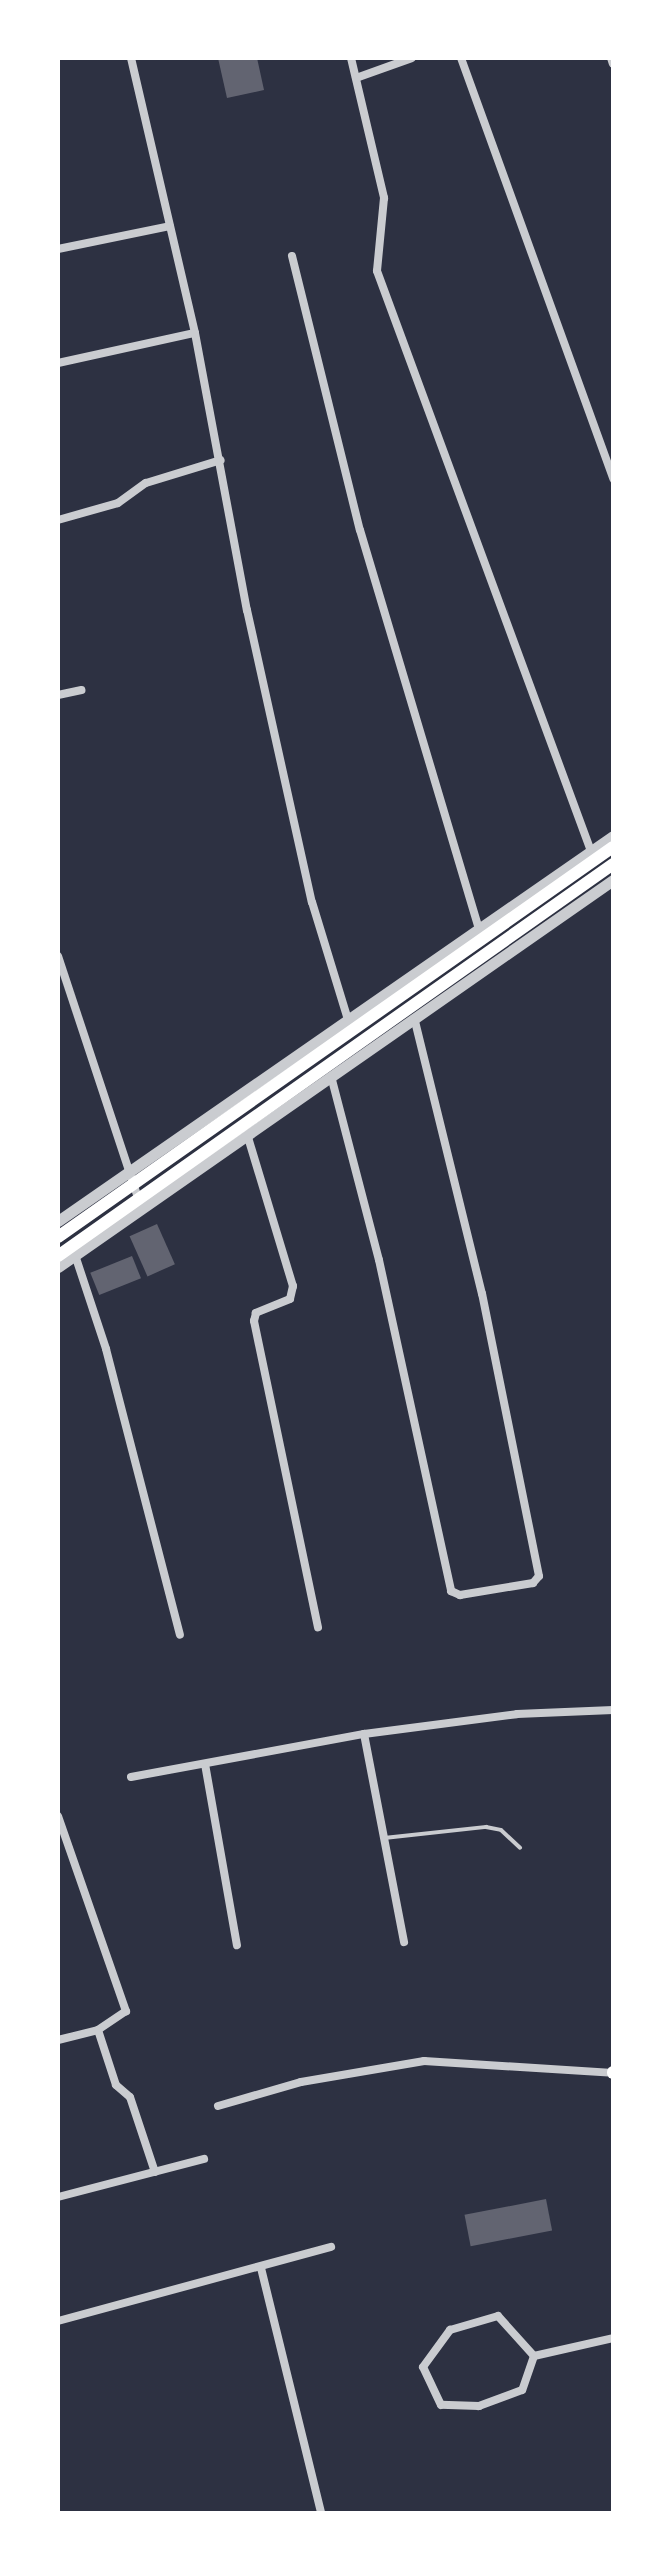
<!DOCTYPE html>
<style>
body{margin:0}
#map{position:relative;width:671px;height:2571px;overflow:hidden;background:#2d3142;font-family:"Sofia Sans Condensed",sans-serif}
div>[style]{position:absolute}
.building>*{inset:0;background:#626471;transform-origin:0 0}
.service>*{height:4px;margin:-2px;padding:0 2px;transform-origin:2px;border-radius:2px;background:#caccd0}
.minor>*{height:8px;margin:-4px;padding:0 4px;transform-origin:4px;border-radius:4px;background:#caccd0}
.tertiary>*{height:11px;margin:-5.5px;padding:0 5.5px;transform-origin:5.5px;border-radius:5.5px;background:#caccd0}
.secondary>*{height:12px;margin:-6px;padding:0 6px;transform-origin:6px;border-radius:6px;background:#fff}
span{translate:-50% -50%;white-space:nowrap;text-align:center;line-height:1.15;-webkit-text-stroke:8px #fff;paint-order:stroke}
.frame{position:absolute;inset:0;border:60px solid #fff;pointer-events:none}
</style>
<div id="map">
<div class="building">
<i style="clip-path:polygon(218px 58px,257px 58px,264px 90px,227px 98px)"></i>
<i style="left:157px;top:1224px;width:44px;height:30px;rotate:66deg"></i>
<i style="left:132px;top:1256px;width:24px;height:45px;rotate:68deg"></i>
<i style="left:546px;top:2199px;width:32px;height:83px;rotate:79deg"></i>
</div>
<div class="service">
<i style="left:384px;top:1838px;width:103px;rotate:-6.2deg"></i>
<i style="left:486px;top:1827px;width:15px;rotate:11deg"></i>
<i style="left:501px;top:1830px;width:26px;rotate:43deg"></i>
</div>
<div class="minor">
<i style="left:131px;top:58px;width:282px;rotate:76.9deg"></i>
<i style="left:195px;top:333px;width:282px;rotate:79.4deg"></i>
<i style="left:247px;top:610px;width:299px;rotate:77.5deg"></i>
<i style="left:312px;top:902px;width:123px;rotate:73deg"></i>
<i style="left:351px;top:58px;width:144px;rotate:76.7deg"></i>
<i style="left:384px;top:198px;width:73px;rotate:95.5deg"></i>
<i style="left:377px;top:271px;width:618px;rotate:69.75deg"></i>
<i style="left:461px;top:58px;width:448px;rotate:70.1deg"></i>
<i style="left:611px;top:58px;width:6px;rotate:72deg"></i>
<i style="left:356px;top:78px;width:59px;rotate:-19.7deg"></i>
<i style="left:58px;top:249px;width:114px;rotate:-11.6deg"></i>
<i style="left:292px;top:256px;width:282px;rotate:76.1deg"></i>
<i style="left:360px;top:530px;width:415px;rotate:73.4deg"></i>
<i style="left:58px;top:363px;width:140px;rotate:-12.4deg"></i>
<i style="left:58px;top:520px;width:62px;rotate:-15.8deg"></i>
<i style="left:118px;top:503px;width:34px;rotate:-36deg"></i>
<i style="left:146px;top:483px;width:78px;rotate:-17deg"></i>
<i style="left:58px;top:695px;width:24px;rotate:-12deg"></i>
<i style="left:58px;top:956px;width:261px;rotate:71.7deg"></i>
<i style="left:331px;top:1076px;width:190px;rotate:75.4deg"></i>
<i style="left:379px;top:1260px;width:339px;rotate:77.7deg"></i>
<i style="left:451px;top:1591px;width:10px;rotate:24deg"></i>
<i style="left:460px;top:1595px;width:74px;rotate:-9.3deg"></i>
<i style="left:533px;top:1583px;width:9px;rotate:-49deg"></i>
<i style="left:539px;top:1576px;width:288px;rotate:-101.4deg"></i>
<i style="left:482px;top:1294px;width:284px;rotate:-103.8deg"></i>
<i style="left:247px;top:1134px;width:159px;rotate:73.2deg"></i>
<i style="left:293px;top:1286px;width:13px;rotate:103deg"></i>
<i style="left:290px;top:1299px;width:37px;rotate:158deg"></i>
<i style="left:256px;top:1313px;width:8px;rotate:104deg"></i>
<i style="left:254px;top:1321px;width:313px;rotate:78.2deg"></i>
<i style="left:75px;top:1255px;width:99px;rotate:71.7deg"></i>
<i style="left:106px;top:1349px;width:295px;rotate:75.5deg"></i>
<i style="left:364px;top:1734px;width:212px;rotate:79.1deg"></i>
<i style="left:205px;top:1764px;width:184px;rotate:80deg"></i>
<i style="left:131px;top:1777px;width:237px;rotate:-10.5deg"></i>
<i style="left:364px;top:1734px;width:154px;rotate:-7.4deg"></i>
<i style="left:517px;top:1714px;width:96px;rotate:-2.4deg"></i>
<i style="left:58px;top:1816px;width:207px;rotate:70.8deg"></i>
<i style="left:126px;top:2011px;width:34px;rotate:146deg"></i>
<i style="left:58px;top:2040px;width:41px;rotate:-14deg"></i>
<i style="left:98px;top:2030px;width:58px;rotate:71.9deg"></i>
<i style="left:116px;top:2085px;width:18px;rotate:41deg"></i>
<i style="left:130px;top:2097px;width:79px;rotate:71.6deg"></i>
<i style="left:218px;top:2106px;width:86px;rotate:-16.1deg"></i>
<i style="left:301px;top:2082px;width:125px;rotate:-9.7deg"></i>
<i style="left:424px;top:2061px;width:189px;rotate:3.6deg"></i>
<i style="left:58px;top:2197px;width:151px;rotate:-14.6deg"></i>
<i style="left:261px;top:2268px;width:252px;rotate:76.2deg"></i>
<i style="left:498px;top:2316px;width:54px;rotate:48deg"></i>
<i style="left:534px;top:2356px;width:36px;rotate:109deg"></i>
<i style="left:522px;top:2390px;width:46px;rotate:159.6deg"></i>
<i style="left:479px;top:2406px;width:38px;rotate:-178deg"></i>
<i style="left:441px;top:2405px;width:42px;rotate:-115.3deg"></i>
<i style="left:423px;top:2367px;width:46px;rotate:-53.9deg"></i>
<i style="left:450px;top:2330px;width:50px;rotate:-16.3deg"></i>
<i style="left:58px;top:2321px;width:283px;rotate:-15.2deg"></i>
<i style="left:534px;top:2356px;width:81px;rotate:-12.8deg"></i>
</div>
<div class="tertiary">
<i style="left:58px;top:1221px;width:675px;rotate:-34.75deg"></i>
<i style="left:58px;top:1267px;width:677px;rotate:-34.89deg"></i>
</div>
<div class="secondary">
<i style="left:58px;top:1237px;width:678px;rotate:-35.1deg"></i>
<i style="left:58px;top:1256px;width:679px;rotate:-35.23deg"></i>
<i style="left:613px;top:2072px;width:1px;rotate:90deg"></i>
</div>
<div class="frame"></div>
</div>
